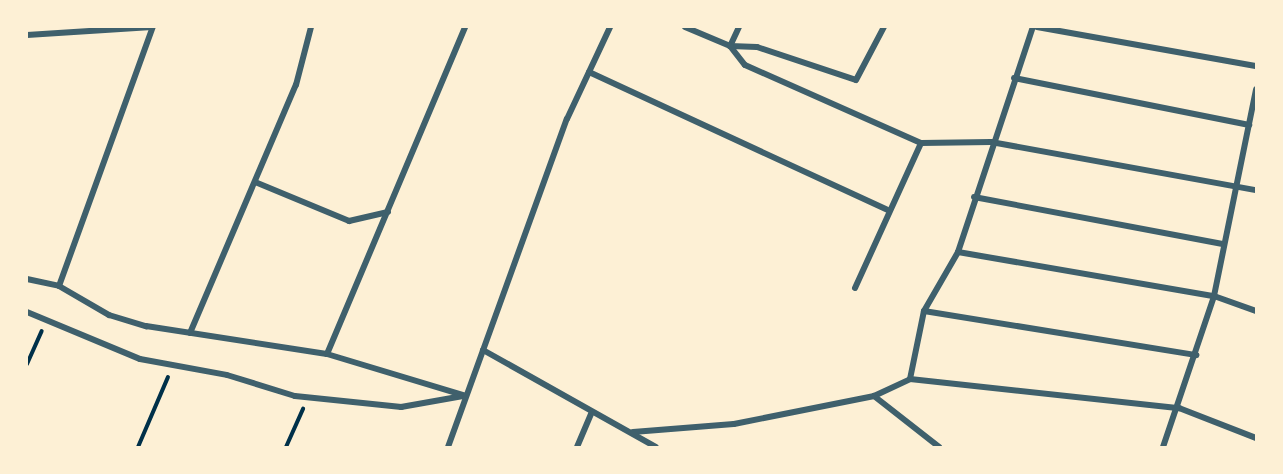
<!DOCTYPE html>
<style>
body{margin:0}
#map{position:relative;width:1283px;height:474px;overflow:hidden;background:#fdf0d5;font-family:Raleway,sans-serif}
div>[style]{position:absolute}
.path>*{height:4px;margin:-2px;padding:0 2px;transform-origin:2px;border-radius:2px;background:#003049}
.minor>*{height:6px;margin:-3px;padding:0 3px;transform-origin:3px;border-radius:3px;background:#3f606c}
span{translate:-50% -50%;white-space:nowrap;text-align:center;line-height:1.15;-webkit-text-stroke:4.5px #fdf0d5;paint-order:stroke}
.frame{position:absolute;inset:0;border:28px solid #fdf0d5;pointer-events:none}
</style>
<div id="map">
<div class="path">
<i style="left:27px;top:364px;width:36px;rotate:-66deg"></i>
<i style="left:138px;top:447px;width:76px;rotate:-66.8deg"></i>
<i style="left:286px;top:447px;width:42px;rotate:-65.9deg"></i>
</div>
<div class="minor">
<i style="left:685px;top:27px;width:49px;rotate:22.9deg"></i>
<i style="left:730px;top:46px;width:27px;rotate:2deg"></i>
<i style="left:757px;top:47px;width:104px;rotate:18.4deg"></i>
<i style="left:856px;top:80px;width:60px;rotate:-62.2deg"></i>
<i style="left:739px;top:27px;width:21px;rotate:115deg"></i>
<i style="left:730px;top:46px;width:24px;rotate:52deg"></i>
<i style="left:745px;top:65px;width:193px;rotate:23.9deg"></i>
<i style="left:921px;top:143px;width:70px;rotate:-0.8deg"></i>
<i style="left:991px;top:142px;width:269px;rotate:10.3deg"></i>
<i style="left:1037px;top:27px;width:222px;rotate:10.1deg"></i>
<i style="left:27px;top:35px;width:125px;rotate:-3.7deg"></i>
<i style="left:589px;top:72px;width:328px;rotate:24.8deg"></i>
<i style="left:1014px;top:78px;width:240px;rotate:11.3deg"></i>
<i style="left:255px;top:182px;width:102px;rotate:22.5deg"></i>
<i style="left:349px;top:221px;width:40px;rotate:-13deg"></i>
<i style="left:974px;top:197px;width:253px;rotate:10.7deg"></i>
<i style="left:958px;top:252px;width:260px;rotate:9.8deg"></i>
<i style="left:1214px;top:296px;width:45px;rotate:19.7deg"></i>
<i style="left:27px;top:279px;width:33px;rotate:12deg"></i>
<i style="left:59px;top:286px;width:58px;rotate:30.1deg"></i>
<i style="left:109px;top:315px;width:39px;rotate:17deg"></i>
<i style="left:146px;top:326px;width:183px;rotate:8.8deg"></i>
<i style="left:327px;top:354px;width:145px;rotate:16.8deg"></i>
<i style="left:59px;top:286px;width:276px;rotate:-70.1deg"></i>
<i style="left:855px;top:288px;width:159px;rotate:-65.5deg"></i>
<i style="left:924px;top:311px;width:276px;rotate:9.2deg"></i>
<i style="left:27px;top:312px;width:122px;rotate:22.6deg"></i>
<i style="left:140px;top:359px;width:88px;rotate:10.4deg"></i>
<i style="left:227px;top:375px;width:71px;rotate:17.2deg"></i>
<i style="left:295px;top:396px;width:107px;rotate:5.9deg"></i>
<i style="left:401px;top:407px;width:63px;rotate:-10.1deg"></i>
<i style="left:190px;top:333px;width:270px;rotate:-66.9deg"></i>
<i style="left:296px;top:85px;width:60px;rotate:-75.5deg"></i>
<i style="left:483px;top:350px;width:198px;rotate:29.3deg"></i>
<i style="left:327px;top:354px;width:355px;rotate:-67.1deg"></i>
<i style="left:910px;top:379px;width:271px;rotate:6.2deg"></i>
<i style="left:1179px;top:408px;width:83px;rotate:21.3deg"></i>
<i style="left:874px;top:396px;width:83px;rotate:38.1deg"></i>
<i style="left:633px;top:432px;width:101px;rotate:-4.5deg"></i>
<i style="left:734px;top:424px;width:143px;rotate:-11.3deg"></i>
<i style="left:874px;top:396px;width:40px;rotate:-25deg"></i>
<i style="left:910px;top:379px;width:69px;rotate:-78.4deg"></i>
<i style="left:924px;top:311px;width:68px;rotate:-60deg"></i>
<i style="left:958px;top:252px;width:237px;rotate:-71.6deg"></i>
<i style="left:448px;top:447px;width:349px;rotate:-70.1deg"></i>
<i style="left:567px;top:119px;width:102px;rotate:-64.9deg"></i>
<i style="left:577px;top:447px;width:38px;rotate:-67deg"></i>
<i style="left:1163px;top:447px;width:159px;rotate:-71.3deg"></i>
<i style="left:1214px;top:296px;width:211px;rotate:-78.5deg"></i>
</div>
<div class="frame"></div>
</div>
